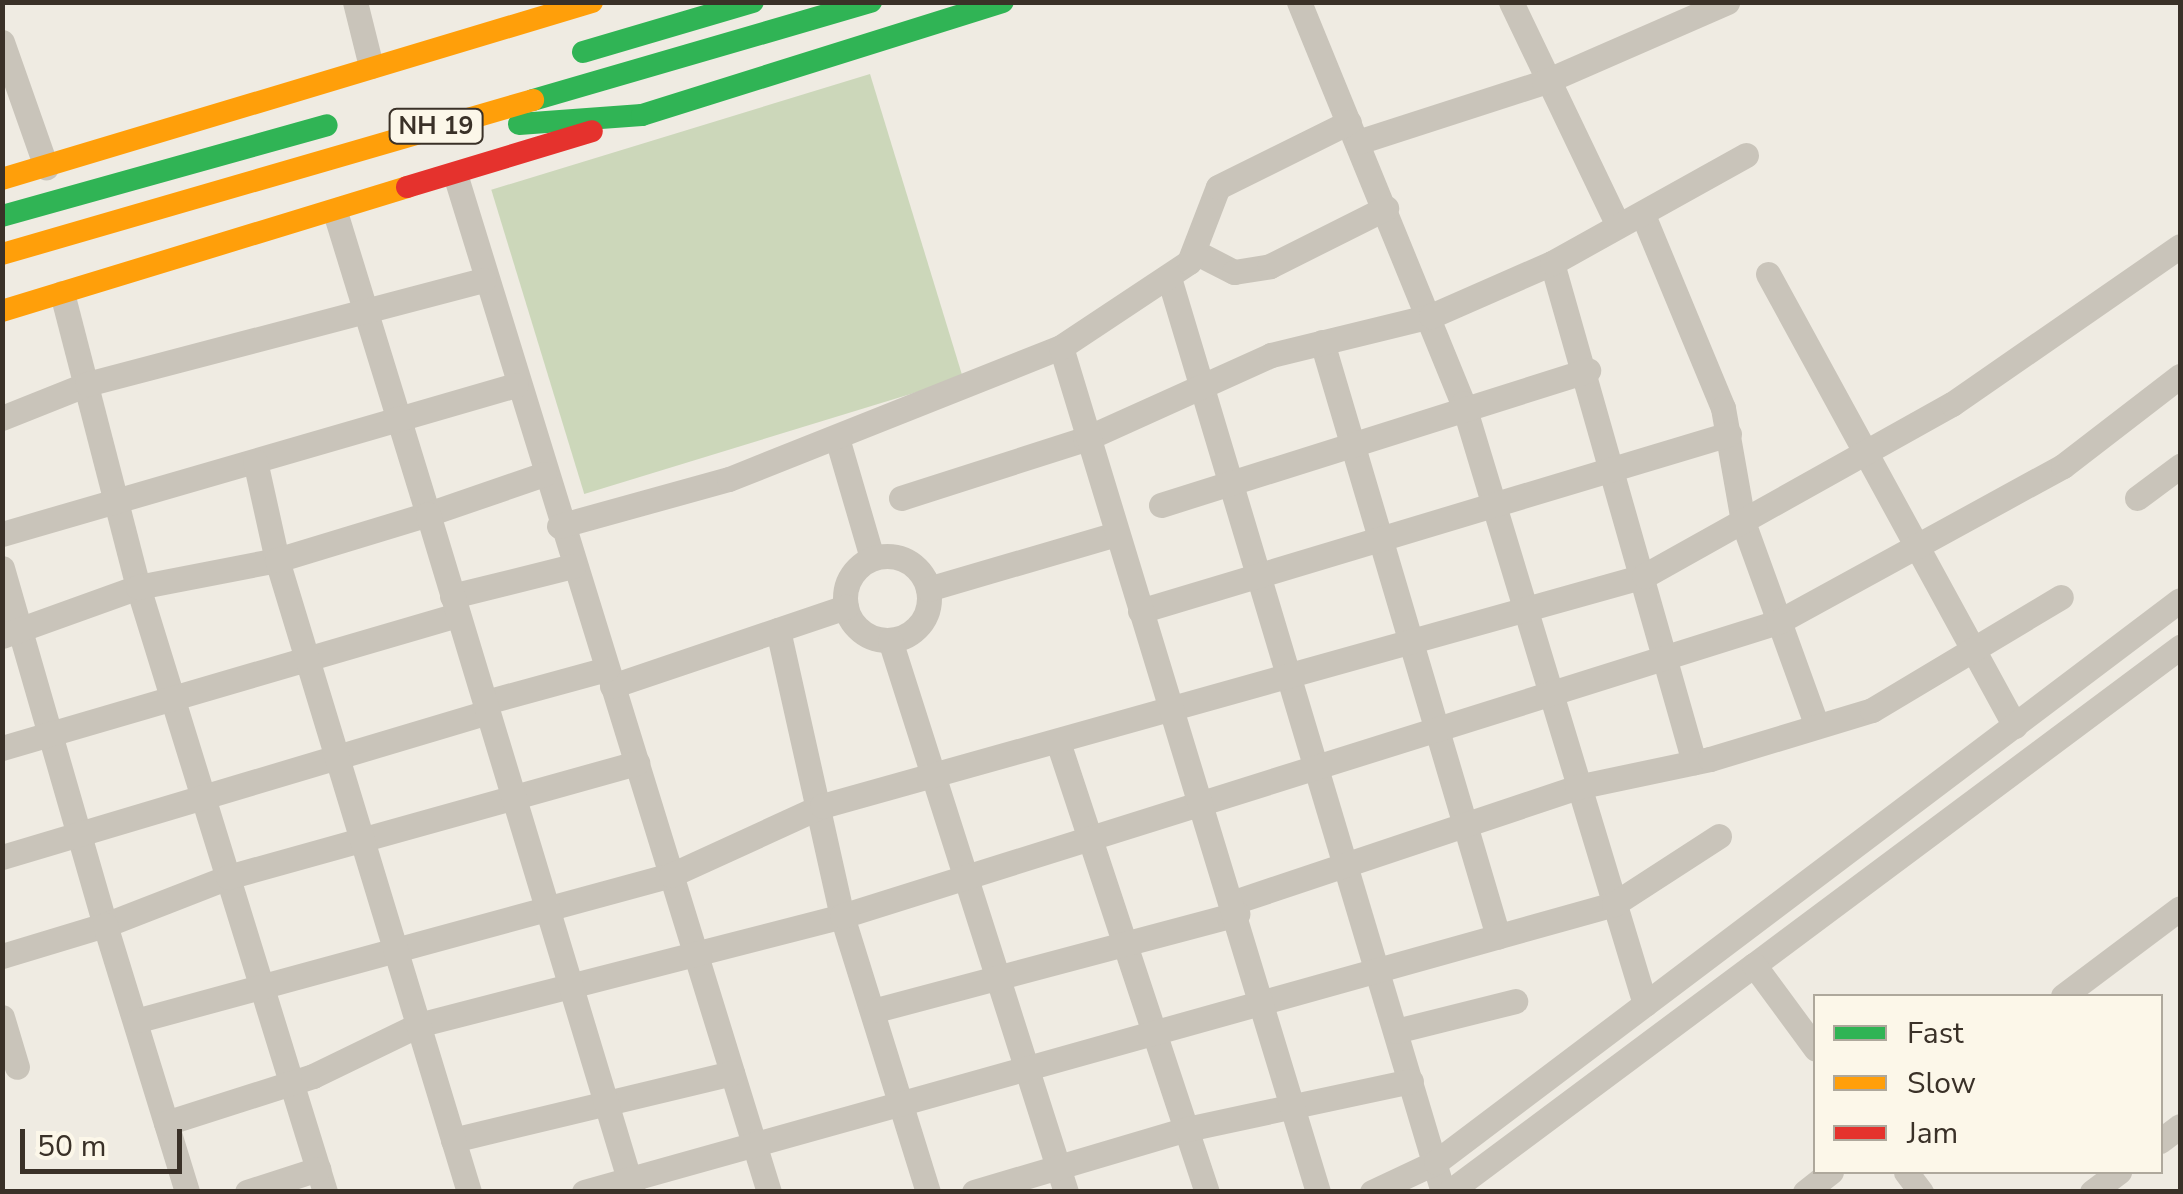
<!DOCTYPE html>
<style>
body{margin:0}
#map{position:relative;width:2183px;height:1194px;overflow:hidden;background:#efebe2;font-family:"Nunito Sans",sans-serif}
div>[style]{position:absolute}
.green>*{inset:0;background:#ccd7ba;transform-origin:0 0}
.street>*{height:25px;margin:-12.5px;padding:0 12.5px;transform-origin:12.5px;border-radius:12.5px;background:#c9c4ba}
.street>.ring{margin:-12.5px;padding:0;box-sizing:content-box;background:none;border:25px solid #c9c4ba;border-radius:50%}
.fast>*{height:22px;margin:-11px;padding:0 11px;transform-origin:11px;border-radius:11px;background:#30b455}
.slow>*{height:22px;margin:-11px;padding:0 11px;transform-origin:11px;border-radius:11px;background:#ff9f0a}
.jam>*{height:22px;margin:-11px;padding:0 11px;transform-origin:11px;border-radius:11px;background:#e5322d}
span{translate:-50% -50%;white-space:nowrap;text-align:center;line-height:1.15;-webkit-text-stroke:8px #fcf7e9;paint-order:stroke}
.shield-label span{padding:2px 8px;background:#fcf7e9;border:2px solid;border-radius:8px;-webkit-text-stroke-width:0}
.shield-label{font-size:25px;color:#3a3128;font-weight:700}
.frame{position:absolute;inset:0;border:5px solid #3a3128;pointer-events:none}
.legend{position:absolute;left:1813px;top:994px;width:350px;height:180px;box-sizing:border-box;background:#fcf7e9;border:2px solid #aea89c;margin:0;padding:12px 18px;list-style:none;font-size:30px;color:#3a3128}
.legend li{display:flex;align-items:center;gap:20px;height:50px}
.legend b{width:50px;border:2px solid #aea89c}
.scale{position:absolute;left:20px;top:1129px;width:162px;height:45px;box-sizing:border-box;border:5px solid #3a3128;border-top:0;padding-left:12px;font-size:30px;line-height:35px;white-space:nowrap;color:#3a3128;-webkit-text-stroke:8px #fcf7e9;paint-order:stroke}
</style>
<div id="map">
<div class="green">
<i style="left:870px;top:74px;width:318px;height:396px;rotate:73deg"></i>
</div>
<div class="street">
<i style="left:355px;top:2px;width:66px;rotate:76deg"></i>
<i style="left:1299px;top:2px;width:433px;rotate:67.8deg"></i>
<i style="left:1463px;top:403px;width:628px;rotate:73.15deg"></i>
<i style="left:1511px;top:2px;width:236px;rotate:64.4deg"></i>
<i style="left:2px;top:42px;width:133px;rotate:70.6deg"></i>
<i style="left:1358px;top:142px;width:195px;rotate:-17.9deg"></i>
<i style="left:1544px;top:82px;width:200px;rotate:-23.6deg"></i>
<i style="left:455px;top:174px;width:1065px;rotate:72.86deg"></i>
<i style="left:335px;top:212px;width:316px;rotate:72.9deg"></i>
<i style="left:428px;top:514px;width:123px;rotate:-19deg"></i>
<i style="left:1643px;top:215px;width:209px;rotate:67.5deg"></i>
<i style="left:1723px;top:408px;width:116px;rotate:80deg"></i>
<i style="left:1743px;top:522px;width:217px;rotate:70.1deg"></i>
<i style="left:1195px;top:252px;width:44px;rotate:27.1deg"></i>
<i style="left:1234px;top:272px;width:36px;rotate:-9deg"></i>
<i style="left:1270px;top:266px;width:130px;rotate:-26.6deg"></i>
<i style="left:1552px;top:263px;width:519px;rotate:74.12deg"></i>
<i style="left:1768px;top:274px;width:515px;rotate:61.35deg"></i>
<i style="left:1170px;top:281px;width:951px;rotate:73.32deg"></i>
<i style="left:62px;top:293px;width:304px;rotate:75.5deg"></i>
<i style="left:138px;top:587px;width:633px;rotate:72.82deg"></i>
<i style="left:1322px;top:342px;width:620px;rotate:73.5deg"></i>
<i style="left:2px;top:418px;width:92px;rotate:-21.8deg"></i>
<i style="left:87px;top:384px;width:410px;rotate:-14.7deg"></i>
<i style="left:837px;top:438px;width:125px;rotate:73.7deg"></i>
<i style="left:901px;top:498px;width:193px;rotate:-17.8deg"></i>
<i style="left:1085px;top:439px;width:204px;rotate:-24.3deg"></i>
<i style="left:1271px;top:355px;width:165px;rotate:-13.7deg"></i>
<i style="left:1431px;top:316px;width:132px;rotate:-23.7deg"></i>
<i style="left:1552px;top:263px;width:222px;rotate:-29.1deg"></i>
<i style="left:2137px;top:498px;width:54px;rotate:-36.7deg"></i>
<i style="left:1161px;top:505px;width:448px;rotate:-17.5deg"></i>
<i style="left:559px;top:526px;width:176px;rotate:-15.5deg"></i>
<i style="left:729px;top:479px;width:357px;rotate:-21.7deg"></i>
<i style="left:2px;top:534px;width:535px;rotate:-16.17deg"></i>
<i class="ring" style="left:845px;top:556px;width:59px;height:59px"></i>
<i style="left:2px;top:568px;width:372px;rotate:73.9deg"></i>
<i style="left:105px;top:925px;width:132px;rotate:-21.3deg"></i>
<i style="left:228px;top:877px;width:425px;rotate:-15.6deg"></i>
<i style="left:928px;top:589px;width:196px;rotate:-16.3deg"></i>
<i style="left:452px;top:596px;width:125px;rotate:-13.9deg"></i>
<i style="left:1140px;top:611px;width:615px;rotate:-16.73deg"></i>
<i style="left:778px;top:630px;width:293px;rotate:77.4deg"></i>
<i style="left:842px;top:916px;width:289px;rotate:72.7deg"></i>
<i style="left:2px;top:636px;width:145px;rotate:-19.8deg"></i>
<i style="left:138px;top:587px;width:142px;rotate:-11deg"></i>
<i style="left:277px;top:560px;width:101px;rotate:-102.5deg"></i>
<i style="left:890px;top:640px;width:579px;rotate:72.32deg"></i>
<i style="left:612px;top:686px;width:247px;rotate:-18.7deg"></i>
<i style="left:486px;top:702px;width:125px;rotate:-15.3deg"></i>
<i style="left:1058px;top:742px;width:474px;rotate:71.7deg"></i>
<i style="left:2px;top:748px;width:475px;rotate:-16.3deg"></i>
<i style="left:2px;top:857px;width:507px;rotate:-16.61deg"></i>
<i style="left:1234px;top:902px;width:362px;rotate:-18.5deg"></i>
<i style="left:1577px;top:787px;width:136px;rotate:-11.9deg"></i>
<i style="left:1710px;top:759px;width:169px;rotate:-16.8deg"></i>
<i style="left:1872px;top:710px;width:220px;rotate:-30.9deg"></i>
<i style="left:2px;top:956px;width:108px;rotate:-16.8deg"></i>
<i style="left:105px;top:925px;width:279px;rotate:72.9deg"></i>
<i style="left:1754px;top:965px;width:532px;rotate:-36.74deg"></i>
<i style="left:2063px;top:996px;width:146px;rotate:-36.9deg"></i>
<i style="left:876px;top:1010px;width:374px;rotate:-14.9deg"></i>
<i style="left:2px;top:1017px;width:52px;rotate:73.3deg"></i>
<i style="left:139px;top:1020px;width:551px;rotate:-15.25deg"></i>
<i style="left:671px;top:875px;width:166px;rotate:-24.6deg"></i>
<i style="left:822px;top:806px;width:854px;rotate:-15.63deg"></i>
<i style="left:1644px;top:576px;width:353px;rotate:-29.2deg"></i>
<i style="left:1952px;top:404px;width:277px;rotate:-34.7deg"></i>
<i style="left:1396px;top:1031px;width:123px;rotate:-14.1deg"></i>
<i style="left:166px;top:1123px;width:154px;rotate:-17.7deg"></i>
<i style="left:313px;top:1076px;width:117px;rotate:-25.9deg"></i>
<i style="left:418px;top:1025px;width:438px;rotate:-14.4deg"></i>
<i style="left:842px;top:916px;width:981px;rotate:-17.44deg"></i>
<i style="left:1778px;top:622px;width:325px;rotate:-28.7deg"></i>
<i style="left:2063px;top:466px;width:148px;rotate:-37.6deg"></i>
<i style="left:453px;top:1140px;width:287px;rotate:-13.5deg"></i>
<i style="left:2160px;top:1141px;width:25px;rotate:-37deg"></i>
<i style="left:1906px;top:1172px;width:25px;rotate:53deg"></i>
<i style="left:247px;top:1192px;width:75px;rotate:-17.9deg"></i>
<i style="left:469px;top:1192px;width:661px;rotate:-106.9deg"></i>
<i style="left:277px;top:560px;width:158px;rotate:-16.9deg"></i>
<i style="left:428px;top:514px;width:708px;rotate:73.18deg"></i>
<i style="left:584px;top:1192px;width:1070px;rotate:-15.62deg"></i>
<i style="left:1614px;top:904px;width:125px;rotate:-32.9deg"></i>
<i style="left:974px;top:1192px;width:222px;rotate:-16.5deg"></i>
<i style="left:1187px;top:1129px;width:229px;rotate:-12.1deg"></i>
<i style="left:1318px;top:1192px;width:883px;rotate:-106.92deg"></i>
<i style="left:1061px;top:347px;width:154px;rotate:-33.6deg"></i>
<i style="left:1189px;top:262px;width:80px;rotate:-68.9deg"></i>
<i style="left:1218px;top:187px;width:146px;rotate:-26.4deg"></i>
<i style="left:1372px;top:1192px;width:71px;rotate:-25.1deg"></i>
<i style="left:1436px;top:1162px;width:932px;rotate:-37.07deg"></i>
<i style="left:1449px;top:1192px;width:380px;rotate:-36.7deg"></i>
<i style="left:1754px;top:965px;width:104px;rotate:53.6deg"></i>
<i style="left:1805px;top:1192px;width:33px;rotate:-38deg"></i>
<i style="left:2092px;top:1192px;width:34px;rotate:-37deg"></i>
</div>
<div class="fast">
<i style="left:583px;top:52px;width:177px;rotate:-16.4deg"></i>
<i style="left:533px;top:100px;width:352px;rotate:-16.2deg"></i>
<i style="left:519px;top:124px;width:123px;rotate:-4.2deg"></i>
<i style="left:642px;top:115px;width:378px;rotate:-17.4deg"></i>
<i style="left:2px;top:216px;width:337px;rotate:-15.6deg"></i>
</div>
<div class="slow">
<i style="left:2px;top:179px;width:616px;rotate:-16.7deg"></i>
<i style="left:2px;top:254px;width:553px;rotate:-16.17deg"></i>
<i style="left:2px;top:311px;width:424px;rotate:-17deg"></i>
</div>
<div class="jam">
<i style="left:407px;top:187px;width:193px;rotate:-16.8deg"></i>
</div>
<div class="shield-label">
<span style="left:436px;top:126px">NH 19</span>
</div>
<div class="frame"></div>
<ul class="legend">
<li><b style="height:12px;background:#30b455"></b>Fast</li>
<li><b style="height:12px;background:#ff9f0a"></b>Slow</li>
<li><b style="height:12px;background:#e5322d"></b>Jam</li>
</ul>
<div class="scale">50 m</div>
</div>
